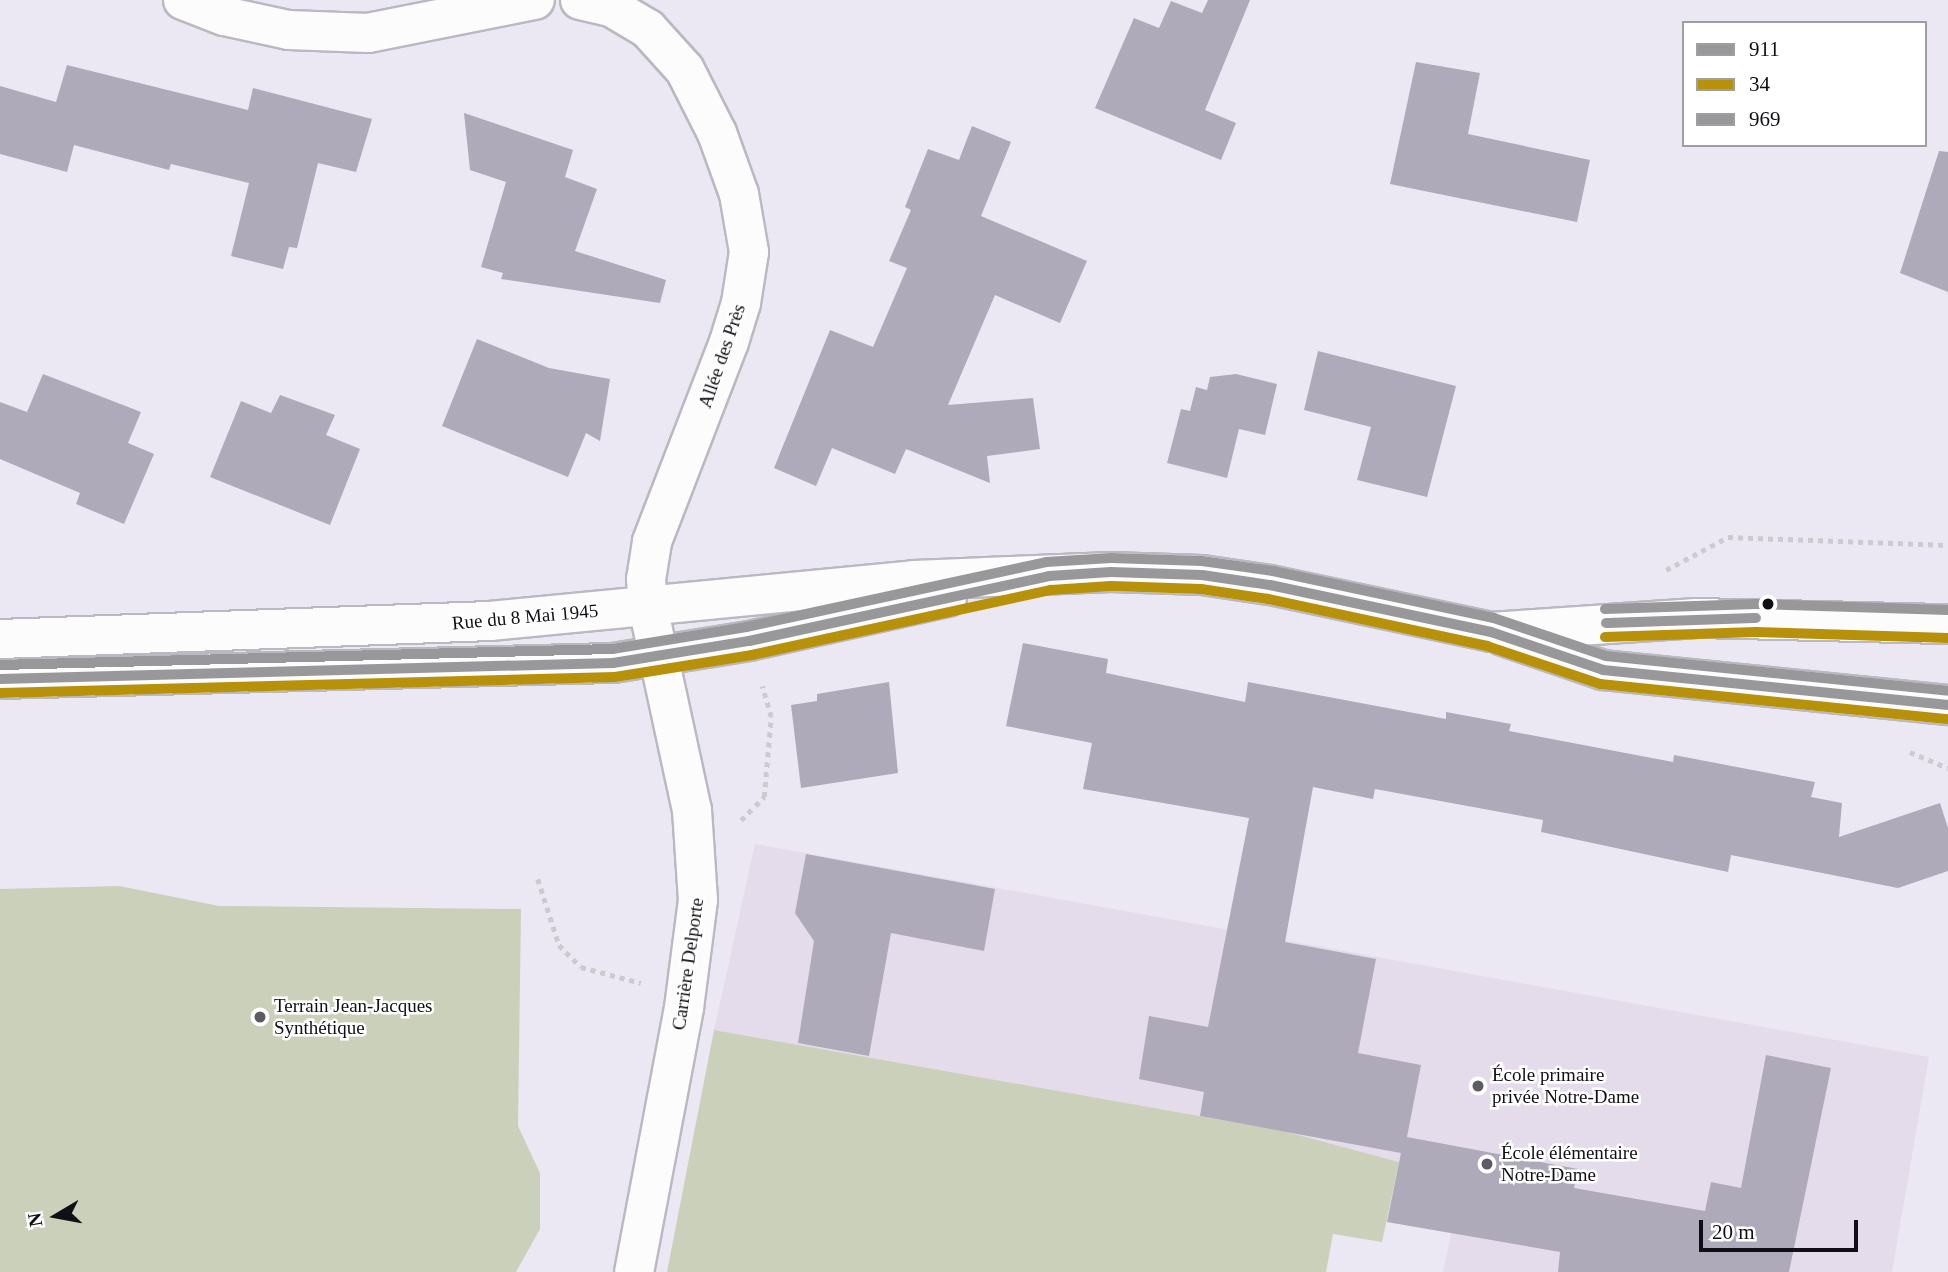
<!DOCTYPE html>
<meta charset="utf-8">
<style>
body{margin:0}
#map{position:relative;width:1948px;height:1272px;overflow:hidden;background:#ebe8f4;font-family:Georgia,serif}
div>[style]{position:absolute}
.education>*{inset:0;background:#e4dbeb}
.green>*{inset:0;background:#cbd0ba}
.building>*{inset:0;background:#aeaaba}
.path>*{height:4.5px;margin-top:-2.25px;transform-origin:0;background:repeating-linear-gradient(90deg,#cbcace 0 5px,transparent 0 10px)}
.roads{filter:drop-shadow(2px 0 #bab8c0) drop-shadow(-2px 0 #bab8c0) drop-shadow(0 2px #bab8c0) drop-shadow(0 -2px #bab8c0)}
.minor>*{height:38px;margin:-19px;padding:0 19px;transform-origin:19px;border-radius:19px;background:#fcfcfd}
.major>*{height:38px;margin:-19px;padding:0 19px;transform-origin:19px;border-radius:19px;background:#fcfcfd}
.bus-1>*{height:10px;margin:-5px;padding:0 5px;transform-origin:5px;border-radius:5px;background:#98989a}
.bus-2>*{height:10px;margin:-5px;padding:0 5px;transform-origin:5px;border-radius:5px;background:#b79109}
.bus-3>*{height:10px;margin:-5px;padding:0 5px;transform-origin:5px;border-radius:5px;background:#98989a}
.dots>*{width:19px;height:19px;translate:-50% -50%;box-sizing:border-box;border:4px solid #fff;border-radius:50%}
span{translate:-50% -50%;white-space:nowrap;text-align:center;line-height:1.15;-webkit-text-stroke:5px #fff;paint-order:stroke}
.street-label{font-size:19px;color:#100f15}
.poi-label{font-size:19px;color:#100f15}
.left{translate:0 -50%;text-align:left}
.legend{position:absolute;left:1682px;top:21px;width:245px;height:126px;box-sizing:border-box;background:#fff;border:2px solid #9f9fa1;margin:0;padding:9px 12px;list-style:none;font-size:21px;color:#100f15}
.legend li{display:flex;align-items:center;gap:14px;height:35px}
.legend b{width:35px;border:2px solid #9f9fa1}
.north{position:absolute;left:21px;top:1181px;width:70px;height:70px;-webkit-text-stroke:5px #fff;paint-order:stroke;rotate:260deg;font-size:19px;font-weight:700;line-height:28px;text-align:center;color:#100f15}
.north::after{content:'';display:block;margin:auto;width:24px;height:32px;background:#100f15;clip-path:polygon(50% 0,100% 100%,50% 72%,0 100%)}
.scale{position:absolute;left:1699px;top:1220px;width:159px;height:32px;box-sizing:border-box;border:4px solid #100f15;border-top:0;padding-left:9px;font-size:21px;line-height:24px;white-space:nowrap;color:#100f15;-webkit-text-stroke:5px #fff;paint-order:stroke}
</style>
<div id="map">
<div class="education">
<i style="clip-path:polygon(755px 844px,1929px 1057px,1892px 1272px,1443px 1272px,1451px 1233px,1387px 1222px,1399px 1162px,1282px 1131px,714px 1030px)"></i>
</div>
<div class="green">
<i style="clip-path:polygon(119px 886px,219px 906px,521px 909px,518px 1126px,540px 1173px,540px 1229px,516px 1272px,0 1272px,0 889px)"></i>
<i style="clip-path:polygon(714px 1030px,1283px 1131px,1399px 1162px,1382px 1242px,1333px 1234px,1326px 1272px,667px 1272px)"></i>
</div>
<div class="building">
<i style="clip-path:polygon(1208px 0,1250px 0,1205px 110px,1236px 123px,1221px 160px,1095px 108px,1134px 18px,1159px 28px,1171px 1px,1202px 13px)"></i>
<i style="clip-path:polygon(1416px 62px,1480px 73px,1468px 134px,1590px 160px,1577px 222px,1390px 184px)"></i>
<i style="clip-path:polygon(67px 65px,248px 110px,253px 88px,372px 119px,356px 172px,318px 163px,297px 248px,289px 247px,283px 269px,231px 256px,249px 183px,171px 164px,169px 170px,74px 145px,67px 172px,0 154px,0 86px,56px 102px)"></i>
<i style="clip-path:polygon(464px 113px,573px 150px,565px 177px,597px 189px,575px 251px,666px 280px,660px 303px,501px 279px,503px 273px,481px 267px,506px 182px,470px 170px)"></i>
<i style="clip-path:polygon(972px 126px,1011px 142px,981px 216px,1087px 261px,1060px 323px,995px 295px,948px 405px,1033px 398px,1040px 449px,987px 456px,990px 483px,906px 449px,895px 474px,832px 448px,816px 486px,774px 468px,830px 330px,873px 347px,907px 268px,889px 261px,911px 210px,905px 207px,928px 149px,959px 160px)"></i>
<i style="clip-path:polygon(1939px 151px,1948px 152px,1948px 292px,1900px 273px)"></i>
<i style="clip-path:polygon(477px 339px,549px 368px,610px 379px,600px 441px,586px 433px,568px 477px,442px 426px)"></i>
<i style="clip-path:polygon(1318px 351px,1456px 386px,1427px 497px,1357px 480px,1371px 427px,1304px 410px)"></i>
<i style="clip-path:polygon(43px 374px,141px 412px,128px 443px,154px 454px,124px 524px,76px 504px,80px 493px,0 459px,0 402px,27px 412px)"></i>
<i style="clip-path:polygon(1236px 374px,1277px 384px,1265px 435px,1239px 429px,1227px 478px,1167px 463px,1181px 409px,1190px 411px,1196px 387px,1207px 390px,1210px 377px)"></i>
<i style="clip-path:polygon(280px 395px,335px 415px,326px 435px,360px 449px,330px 525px,210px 477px,241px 401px,271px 413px)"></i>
<i style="clip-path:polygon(1023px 643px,1108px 659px,1106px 673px,1245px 702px,1248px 682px,1446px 719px,1446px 712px,1511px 724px,1509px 731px,1673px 762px,1674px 755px,1815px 782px,1811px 797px,1842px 803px,1839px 837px,1940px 803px,1948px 828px,1948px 871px,1898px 888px,1731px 855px,1728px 872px,1541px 832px,1543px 820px,1375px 789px,1373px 799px,1313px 787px,1285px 942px,1376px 959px,1358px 1053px,1421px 1065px,1407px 1137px,1578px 1169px,1574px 1188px,1705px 1211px,1711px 1182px,1741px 1188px,1766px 1055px,1831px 1068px,1789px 1272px,1558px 1272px,1560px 1252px,1387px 1222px,1401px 1153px,1200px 1116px,1204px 1092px,1139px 1079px,1149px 1016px,1208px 1027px,1249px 818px,1083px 789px,1092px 743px,1006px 726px)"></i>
<i style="clip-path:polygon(889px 682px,898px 773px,801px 788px,791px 705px,817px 701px,817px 694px)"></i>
<i style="clip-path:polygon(806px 854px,995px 889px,984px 951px,891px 933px,869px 1056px,798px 1043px,814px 941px,795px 913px)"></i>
</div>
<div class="path">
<i style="left:1666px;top:570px;width:70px;rotate:-28deg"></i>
<i style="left:1728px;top:537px;width:220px;rotate:2.1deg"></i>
<i style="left:1910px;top:752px;width:41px;rotate:22.8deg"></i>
<i style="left:741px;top:820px;width:33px;rotate:-45deg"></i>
<i style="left:764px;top:797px;width:80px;rotate:-85deg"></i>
<i style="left:771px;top:717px;width:32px;rotate:-106deg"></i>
<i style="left:538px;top:879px;width:69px;rotate:72.3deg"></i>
<i style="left:559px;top:945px;width:31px;rotate:45deg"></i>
<i style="left:581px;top:967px;width:62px;rotate:14.9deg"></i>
</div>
<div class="roads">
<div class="minor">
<i style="left:183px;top:0;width:44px;rotate:21.3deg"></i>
<i style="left:224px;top:16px;width:66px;rotate:12.2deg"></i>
<i style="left:289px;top:30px;width:79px;rotate:2.2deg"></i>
<i style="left:368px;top:33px;width:170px;rotate:-11.2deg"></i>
<i style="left:580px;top:0;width:32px;rotate:13deg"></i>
<i style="left:611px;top:7px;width:43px;rotate:30.7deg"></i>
<i style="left:648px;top:29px;width:55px;rotate:47.9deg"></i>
<i style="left:685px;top:70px;width:71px;rotate:63.1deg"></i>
<i style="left:717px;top:133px;width:65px;rotate:70.2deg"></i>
<i style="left:739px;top:194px;width:59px;rotate:80.2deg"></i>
<i style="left:749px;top:252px;width:52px;rotate:98.9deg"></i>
<i style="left:741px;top:303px;width:41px;rotate:107.1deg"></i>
<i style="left:729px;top:342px;width:214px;rotate:111.1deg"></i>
<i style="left:652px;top:542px;width:37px;rotate:99deg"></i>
<i style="left:646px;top:579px;width:28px;rotate:86deg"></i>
<i style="left:648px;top:607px;width:208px;rotate:77.8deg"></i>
<i style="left:692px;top:810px;width:90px;rotate:86.2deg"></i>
<i style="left:698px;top:900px;width:109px;rotate:97.4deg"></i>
<i style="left:684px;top:1008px;width:269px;rotate:100.7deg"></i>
</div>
<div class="major">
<i style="left:1503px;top:636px;width:106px;rotate:18.8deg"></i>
<i style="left:1603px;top:670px;width:347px;rotate:5.8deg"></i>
<i style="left:0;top:639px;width:490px;rotate:-2.1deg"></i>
<i style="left:490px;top:621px;width:426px;rotate:-5.5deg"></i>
<i style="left:914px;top:580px;width:197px;rotate:-2.3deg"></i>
<i style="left:1111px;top:572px;width:91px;rotate:1.9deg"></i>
<i style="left:1202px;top:575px;width:69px;rotate:8.4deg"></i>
<i style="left:1270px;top:585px;width:226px;rotate:12deg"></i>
<i style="left:1491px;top:632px;width:206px;rotate:-3.9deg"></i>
<i style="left:1697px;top:618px;width:251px;rotate:1.4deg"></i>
<i style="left:0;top:679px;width:613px;rotate:-1.5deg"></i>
<i style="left:613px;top:663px;width:138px;rotate:-9.2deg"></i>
<i style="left:749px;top:641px;width:203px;rotate:-12.5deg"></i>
</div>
</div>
<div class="bus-1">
<i style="left:1606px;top:623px;width:150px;rotate:-1.9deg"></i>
<i style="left:0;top:679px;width:613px;rotate:-1.5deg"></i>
<i style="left:613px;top:663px;width:138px;rotate:-9.2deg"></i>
<i style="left:749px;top:641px;width:307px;rotate:-12.2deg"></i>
<i style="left:1049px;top:576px;width:62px;rotate:-3.7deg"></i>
<i style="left:1111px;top:572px;width:91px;rotate:1.9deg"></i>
<i style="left:1202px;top:575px;width:69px;rotate:8.4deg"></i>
<i style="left:1270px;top:585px;width:226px;rotate:12deg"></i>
<i style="left:1491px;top:632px;width:118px;rotate:18.7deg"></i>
<i style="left:1603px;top:670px;width:347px;rotate:5.8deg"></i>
</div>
<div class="bus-2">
<i style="left:1605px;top:637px;width:151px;rotate:-1.9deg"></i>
<i style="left:1756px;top:632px;width:192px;rotate:1.8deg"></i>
<i style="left:0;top:693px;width:615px;rotate:-1.49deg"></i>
<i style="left:615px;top:677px;width:139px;rotate:-9.1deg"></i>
<i style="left:752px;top:655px;width:306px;rotate:-12.3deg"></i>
<i style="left:1051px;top:590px;width:60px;rotate:-3.8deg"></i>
<i style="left:1111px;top:586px;width:90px;rotate:1.9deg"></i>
<i style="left:1201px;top:589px;width:68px;rotate:8.5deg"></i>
<i style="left:1268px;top:599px;width:224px;rotate:12.1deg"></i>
<i style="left:1487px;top:646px;width:119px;rotate:18.6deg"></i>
<i style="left:1600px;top:684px;width:349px;rotate:5.8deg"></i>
</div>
<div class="bus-3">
<i style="left:1605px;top:609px;width:151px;rotate:-1.9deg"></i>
<i style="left:1756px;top:604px;width:192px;rotate:1.8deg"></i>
<i style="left:0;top:665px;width:612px;rotate:-1.5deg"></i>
<i style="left:612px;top:649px;width:136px;rotate:-9.3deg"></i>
<i style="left:746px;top:627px;width:307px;rotate:-12.2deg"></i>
<i style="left:1046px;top:562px;width:65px;rotate:-3.5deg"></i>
<i style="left:1111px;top:558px;width:91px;rotate:1.9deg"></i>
<i style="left:1202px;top:561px;width:72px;rotate:8deg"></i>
<i style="left:1273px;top:571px;width:226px;rotate:12deg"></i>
<i style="left:1494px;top:618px;width:118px;rotate:18.7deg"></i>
<i style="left:1606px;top:656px;width:344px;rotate:5.8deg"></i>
</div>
<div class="dots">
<i style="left:1768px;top:604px;background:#100f15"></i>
<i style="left:260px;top:1017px;background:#5d5b63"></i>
<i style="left:1478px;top:1086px;background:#5d5b63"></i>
<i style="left:1487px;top:1164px;background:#5d5b63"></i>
</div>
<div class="street-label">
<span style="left:722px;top:356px;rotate:-71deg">Allée des Près</span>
<span style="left:525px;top:617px;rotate:-5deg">Rue du 8 Mai 1945</span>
<span style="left:688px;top:964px;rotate:-82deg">Carrière Delporte</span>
</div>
<div class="poi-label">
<span class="left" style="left:274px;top:1017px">Terrain Jean-Jacques<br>Synthétique</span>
<span class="left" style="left:1492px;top:1086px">École primaire<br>privée Notre-Dame</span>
<span class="left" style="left:1501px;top:1164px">École élémentaire<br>Notre-Dame</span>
</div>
<ul class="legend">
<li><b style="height:9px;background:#98989a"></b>911</li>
<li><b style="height:9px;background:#b79109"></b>34</li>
<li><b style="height:9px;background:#98989a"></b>969</li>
</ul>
<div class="north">N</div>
<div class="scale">20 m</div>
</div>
